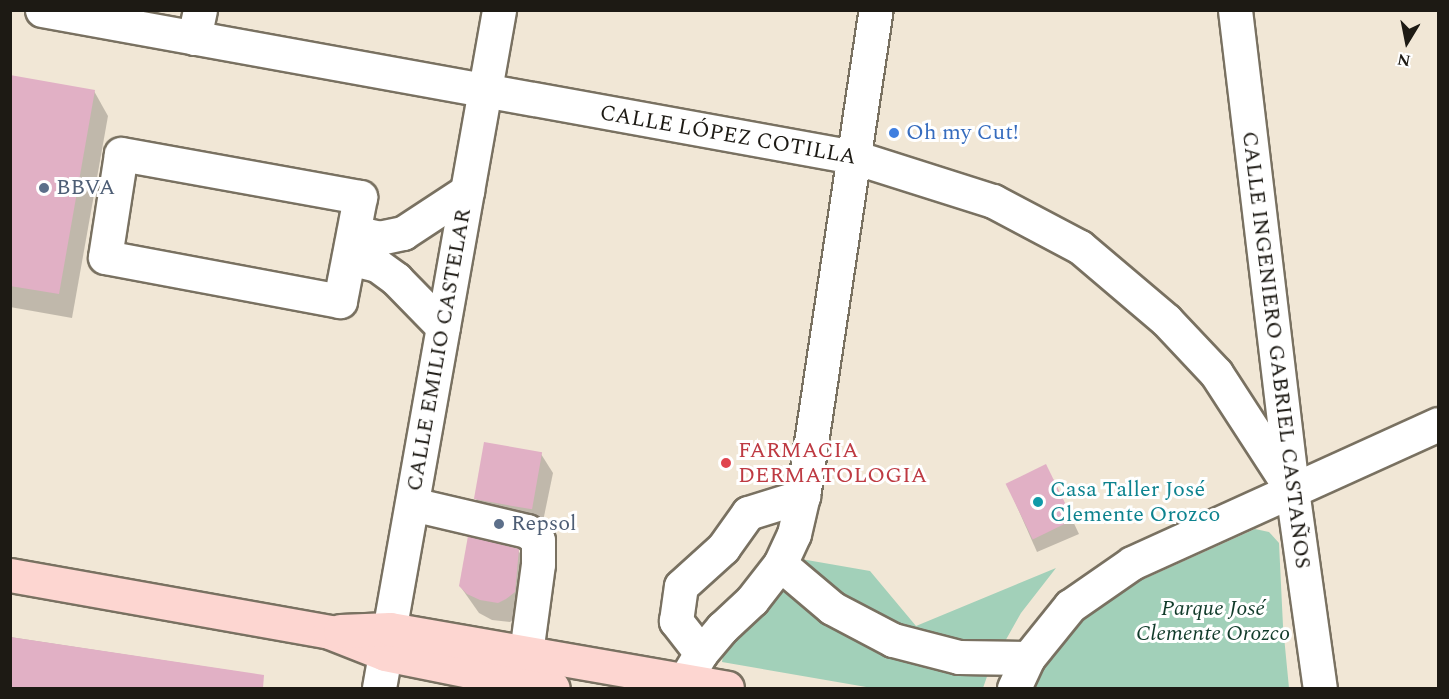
<!DOCTYPE html>
<meta charset="utf-8">
<style>
body{margin:0}
#map{position:relative;width:1449px;height:699px;overflow:hidden;background:#f1e7d6;font-family:Spectral,serif}
div>[style]{position:absolute}
.green>*{inset:0;background:#a2d0b9}
.shadow>*{inset:0;background:#0003}
.building>*{inset:0;background:#e1b0c5;transform-origin:0 0}
.roads{filter:drop-shadow(2px 0 #797161) drop-shadow(-2px 0 #797161) drop-shadow(0 2px #797161) drop-shadow(0 -2px #797161)}
.minor>*{height:33px;margin:-16.5px;padding:0 16.5px;transform-origin:16.5px;border-radius:16.5px;background:#fff}
.major>*{height:33px;margin:-16.5px;padding:0 16.5px;transform-origin:16.5px;border-radius:16.5px;background:#fdd6d1}
.dots>*{width:16px;height:16px;translate:-50% -50%;box-sizing:border-box;border:3px solid #fff;border-radius:50%}
span{translate:-50% -50%;white-space:nowrap;text-align:center;line-height:1.15;-webkit-text-stroke:6px #fff;paint-order:stroke}
.shop-label{font-size:22px;color:#366cbe}
.left{translate:0 -50%;text-align:left}
.street-label{font-size:22px;color:#1d1a14}
.service-label{font-size:22px;color:#4e5e75}
.health-label{font-size:22px;color:#be3a42}
.culture-label{font-size:22px;color:#0d838f}
.park-label{font-size:22px;color:#113b2a;font-style:italic}
.frame{position:absolute;inset:0;border:12px solid #1d1a14;pointer-events:none}
.north{position:absolute;left:1377px;top:12px;width:60px;height:60px;-webkit-text-stroke:4px #fff;paint-order:stroke;rotate:190deg;font-size:16px;font-weight:700;line-height:24px;text-align:center;color:#1d1a14}
.north::after{content:'';display:block;margin:auto;width:21px;height:27px;background:#1d1a14;clip-path:polygon(50% 0,100% 100%,50% 72%,0 100%)}
</style>
<div id="map">
<div class="green">
<i style="clip-path:polygon(1255px 529px,1269px 532px,1279px 543px,1283px 626px,1289px 688px,1031px 688px,1048px 656px,1076px 621px,1113px 593px)"></i>
<i style="clip-path:polygon(801px 559px,870px 571px,916px 626px,1056px 568px,1021px 613px,990px 668px,983px 688px,872px 688px,722px 662px,725px 642px)"></i>
</div>
<div class="shadow">
<i style="clip-path:polygon(10px 77px,94px 91px,108px 116px,72px 318px,10px 307px)"></i>
<i style="clip-path:polygon(541px 454px,553px 473px,541px 531px,487px 519px,476px 499px)"></i>
<i style="clip-path:polygon(1053px 479px,1079px 534px,1037px 552px,1007px 484px)"></i>
<i style="clip-path:polygon(518px 550px,530px 570px,526px 612px,510px 622px,492px 620px,479px 613px,460px 586px)"></i>
<i style="clip-path:polygon(10px 637px,240px 672px,249px 688px,10px 688px)"></i>
</div>
<div class="building">
<i style="clip-path:polygon(10px 75px,95px 90px,59px 294px,10px 286px)"></i>
<i style="left:484px;top:442px;width:59px;height:58px;rotate:10deg"></i>
<i style="left:1046px;top:464px;width:62px;height:45px;rotate:64deg"></i>
<i style="clip-path:polygon(468px 536px,519px 549px,515px 592px,506px 599px,498px 603px,480px 600px,467px 594px,459px 586px)"></i>
<i style="clip-path:polygon(10px 637px,264px 675px,263px 688px,10px 688px)"></i>
</div>
<div class="roads">
<div class="minor">
<i style="left:42px;top:10px;width:825px;rotate:10.26deg"></i>
<i style="left:854px;top:157px;width:146px;rotate:17.6deg"></i>
<i style="left:993px;top:201px;width:98px;rotate:27.9deg"></i>
<i style="left:1080px;top:247px;width:113px;rotate:40.3deg"></i>
<i style="left:1166px;top:320px;width:73px;rotate:46.7deg"></i>
<i style="left:1216px;top:373px;width:140px;rotate:57deg"></i>
<i style="left:1235px;top:10px;width:483px;rotate:83.2deg"></i>
<i style="left:1292px;top:490px;width:200px;rotate:82deg"></i>
<i style="left:194px;top:38px;width:29px;rotate:-78deg"></i>
<i style="left:121px;top:154px;width:243px;rotate:10.2deg"></i>
<i style="left:360px;top:197px;width:106px;rotate:100.9deg"></i>
<i style="left:340px;top:301px;width:239px;rotate:-169.4deg"></i>
<i style="left:105px;top:257px;width:104px;rotate:-81.2deg"></i>
<i style="left:354px;top:232px;width:26px;rotate:13deg"></i>
<i style="left:379px;top:238px;width:25px;rotate:-12deg"></i>
<i style="left:403px;top:233px;width:77px;rotate:-33.3deg"></i>
<i style="left:349px;top:258px;width:29px;rotate:14deg"></i>
<i style="left:377px;top:265px;width:24px;rotate:36deg"></i>
<i style="left:396px;top:279px;width:67px;rotate:45.6deg"></i>
<i style="left:412px;top:504px;width:118px;rotate:13.2deg"></i>
<i style="left:527px;top:531px;width:14px;rotate:39deg"></i>
<i style="left:538px;top:540px;width:24px;rotate:90deg"></i>
<i style="left:538px;top:564px;width:90px;rotate:97.7deg"></i>
<i style="left:780px;top:564px;width:68px;rotate:40.2deg"></i>
<i style="left:832px;top:608px;width:69px;rotate:27.7deg"></i>
<i style="left:893px;top:640px;width:68px;rotate:14.4deg"></i>
<i style="left:959px;top:657px;width:69px;rotate:0.8deg"></i>
<i style="left:701px;top:653px;width:41px;rotate:-128deg"></i>
<i style="left:676px;top:621px;width:35px;rotate:-82deg"></i>
<i style="left:681px;top:586px;width:57px;rotate:-42.1deg"></i>
<i style="left:723px;top:548px;width:43px;rotate:-54.5deg"></i>
<i style="left:748px;top:513px;width:58px;rotate:-17.2deg"></i>
<i style="left:379px;top:688px;width:689px;rotate:-79.96deg"></i>
<i style="left:680px;top:688px;width:41px;rotate:-59deg"></i>
<i style="left:701px;top:653px;width:33px;rotate:-50deg"></i>
<i style="left:722px;top:628px;width:41px;rotate:-43deg"></i>
<i style="left:752px;top:600px;width:46px;rotate:-52.1deg"></i>
<i style="left:780px;top:564px;width:33px;rotate:-65deg"></i>
<i style="left:794px;top:534px;width:39px;rotate:-77deg"></i>
<i style="left:803px;top:496px;width:491px;rotate:-81.5deg"></i>
<i style="left:1014px;top:688px;width:33px;rotate:-65deg"></i>
<i style="left:1028px;top:658px;width:67px;rotate:-51.1deg"></i>
<i style="left:1070px;top:606px;width:75px;rotate:-34.7deg"></i>
<i style="left:1132px;top:563px;width:336px;rotate:-24.4deg"></i>
</div>
<div class="major">
<i style="left:10px;top:575px;width:324px;rotate:10.1deg"></i>
<i style="left:329px;top:632px;width:60px;rotate:21.4deg"></i>
<i style="left:385px;top:654px;width:171px;rotate:11.4deg"></i>
<i style="left:340px;top:631px;width:50px;rotate:-2.3deg"></i>
<i style="left:390px;top:629px;width:342px;rotate:9.9deg"></i>
</div>
</div>
<div class="dots">
<i style="left:894px;top:133px;background:#3f7fe0"></i>
<i style="left:44px;top:188px;background:#5c6f8a"></i>
<i style="left:726px;top:463px;background:#e0444e"></i>
<i style="left:1038px;top:502px;background:#0f9aa8"></i>
<i style="left:499px;top:524px;background:#5c6f8a"></i>
</div>
<div class="shop-label">
<span class="left" style="left:906px;top:133px">Oh my Cut!</span>
</div>
<div class="street-label">
<span style="left:728px;top:135px;rotate:10deg">CALLE LÓPEZ COTILLA</span>
<span style="left:439px;top:350px;rotate:-80deg">CALLE EMILIO CASTELAR</span>
<span style="left:1276px;top:350px;rotate:83deg">CALLE INGENIERO GABRIEL CASTAÑOS</span>
</div>
<div class="service-label">
<span class="left" style="left:56px;top:188px">BBVA</span>
<span class="left" style="left:511px;top:524px">Repsol</span>
</div>
<div class="health-label">
<span class="left" style="left:738px;top:463px">FARMACIA<br>DERMATOLOGIA</span>
</div>
<div class="culture-label">
<span class="left" style="left:1050px;top:502px">Casa Taller José<br>Clemente Orozco</span>
</div>
<div class="park-label">
<span style="left:1213px;top:621px">Parque José<br>Clemente Orozco</span>
</div>
<div class="frame"></div>
<div class="north">N</div>
</div>
